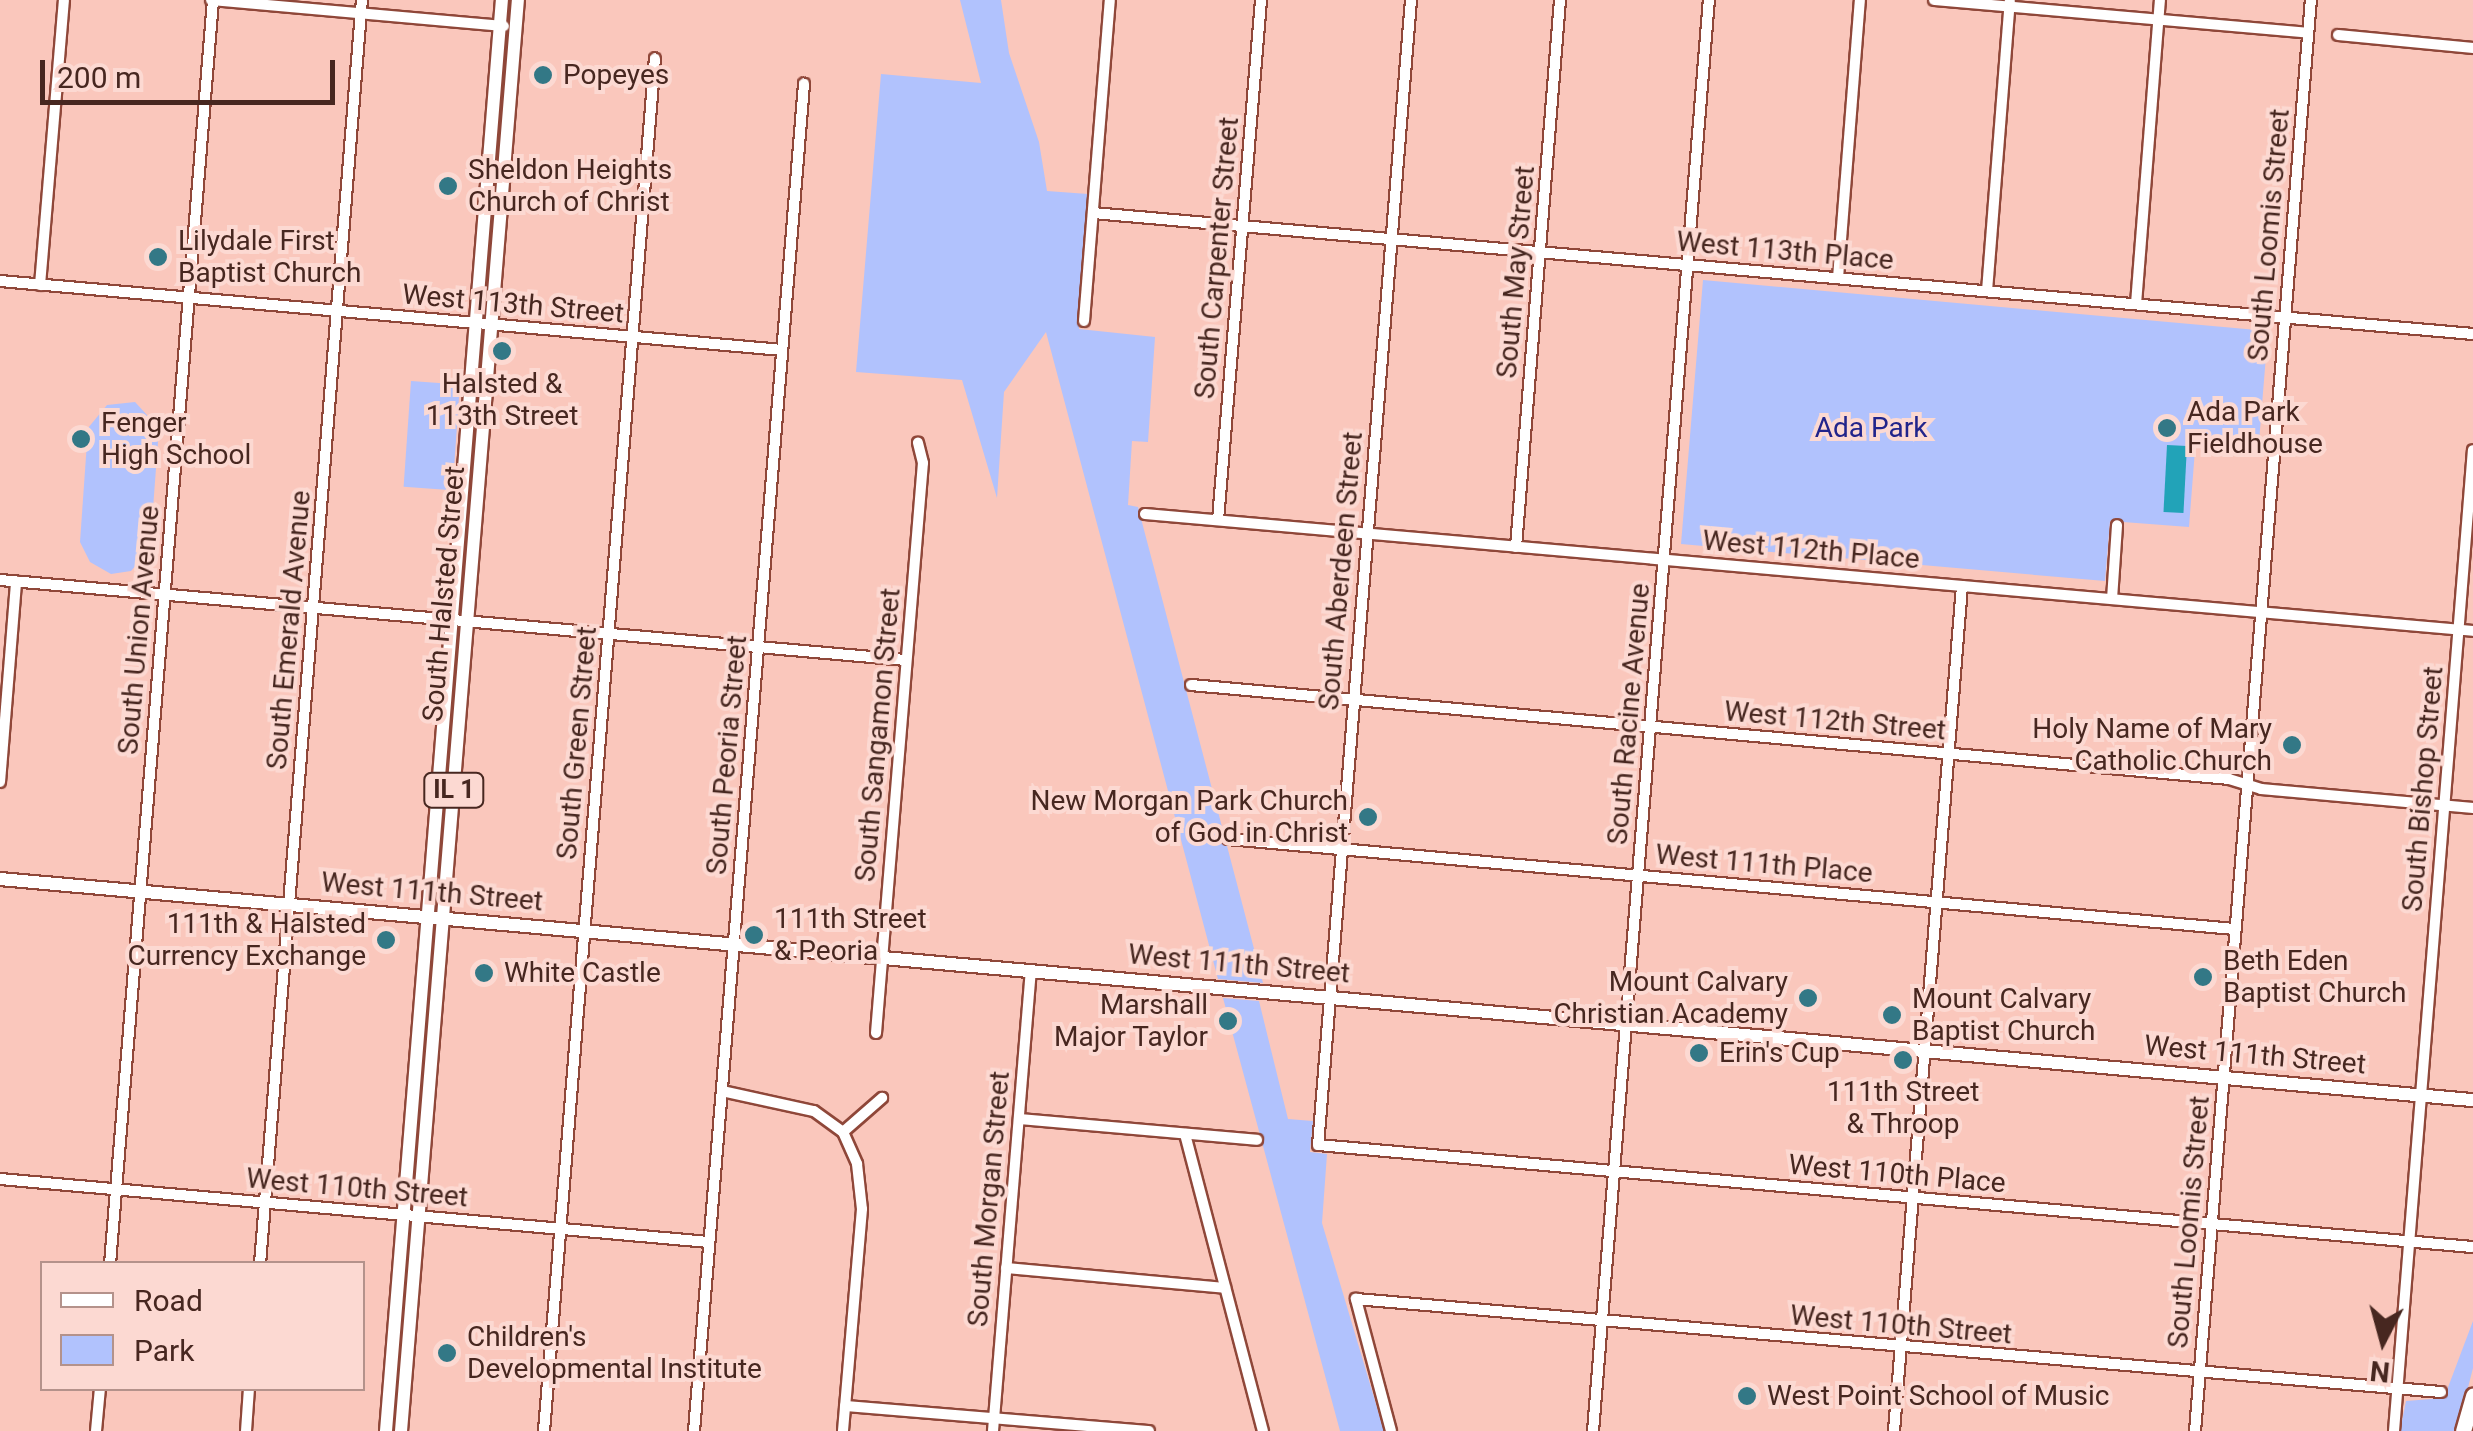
<!DOCTYPE html>
<style>
body{margin:0}
#map{position:relative;width:2473px;height:1431px;overflow:hidden;background:#fac7bc;font-family:Roboto,sans-serif}
div>[style]{position:absolute}
.green>*{inset:0;background:#b1c2fd;transform-origin:0 0}
.water>*{inset:0;background:#22a3b8;transform-origin:0 0}
.roads{filter:drop-shadow(2px 0 #8f4739) drop-shadow(-2px 0 #8f4739) drop-shadow(0 2px #8f4739) drop-shadow(0 -2px #8f4739)}
.minor>*{height:10px;margin:-5px;padding:0 5px;transform-origin:5px;border-radius:5px;background:#fff}
.major>*{height:12px;margin:-6px;padding:0 6px;transform-origin:6px;border-radius:6px;background:#fff}
.highway>*{height:15px;margin:-7.5px;padding:0 7.5px;transform-origin:7.5px;border-radius:7.5px;background:#fff}
.dots>*{width:28px;height:28px;translate:-50% -50%;box-sizing:border-box;border:5px solid #fcd9d2;border-radius:50%}
span{translate:-50% -50%;white-space:nowrap;text-align:center;line-height:1.15;-webkit-text-stroke:8px #fcd9d2;paint-order:stroke}
.shield-label span{padding:2px 8px;background:#fcd9d2;border:2px solid;border-radius:8px;-webkit-text-stroke-width:0}
.shield-label{font-size:25px;color:#472720;font-weight:700}
.poi-label{font-size:28px;color:#472720}
.left{translate:0 -50%;text-align:left}
.right{translate:-100% -50%;text-align:right}
.street-label{font-size:28px;color:#472720}
.park-label{font-size:28px;color:#21248b}
.legend{position:absolute;left:40px;top:1261px;width:325px;height:130px;box-sizing:border-box;background:#fcd9d2;border:2px solid #b4928b;margin:0;padding:12px 18px;list-style:none;font-size:30px;color:#472720}
.legend li{display:flex;align-items:center;gap:20px;height:50px}
.legend b{width:50px;border:2px solid #b4928b}
.north{position:absolute;left:2333px;top:1291px;width:100px;height:100px;-webkit-text-stroke:8px #fcd9d2;paint-order:stroke;rotate:186deg;font-size:28px;font-weight:700;line-height:40px;text-align:center;color:#472720}
.north::after{content:'';display:block;margin:auto;width:35px;height:45px;background:#472720;clip-path:polygon(50% 0,100% 100%,50% 72%,0 100%)}
.scale{position:absolute;left:40px;top:60px;width:295px;height:45px;box-sizing:border-box;border:5px solid #472720;border-top:0;padding-left:12px;font-size:30px;line-height:35px;white-space:nowrap;color:#472720;-webkit-text-stroke:8px #fcd9d2;paint-order:stroke}
</style>
<div id="map">
<div class="green">
<i style="clip-path:polygon(960px 0,1001px 0,1009px 53px,1039px 142px,1047px 191px,1088px 194px,1079px 329px,1155px 337px,1148px 442px,1132px 441px,1128px 505px,1138px 507px,1263px 983px,1218px 979px,1046px 332px,1004px 392px,997px 498px,962px 380px,856px 372px,881px 74px,981px 83px)"></i>
<i style="clip-path:polygon(1703px 280px,2268px 331px,2259px 442px,2196px 437px,2189px 527px,2110px 521px,2105px 581px,1681px 544px)"></i>
<i style="left:411px;top:381px;width:49px;height:106px;rotate:4deg"></i>
<i style="clip-path:polygon(135px 402px,159px 428px,150px 549px,131px 571px,111px 574px,90px 562px,80px 542px,88px 428px,107px 405px)"></i>
<i style="clip-path:polygon(1223px 998px,1259px 1001px,1288px 1119px,1313px 1121px,1310px 1152px,1327px 1154px,1322px 1223px,1384px 1431px,1340px 1431px)"></i>
<i style="clip-path:polygon(2473px 1321px,2473px 1368px,2457px 1431px,2400px 1431px,2406px 1401px,2444px 1398px)"></i>
</div>
<div class="water">
<i style="left:2167px;top:445px;width:20px;height:67px;rotate:3deg"></i>
</div>
<div class="roads">
<div class="minor">
<i style="left:211px;top:0;width:294px;rotate:5.1deg"></i>
<i style="left:1411px;top:0;width:1149px;rotate:94.64deg"></i>
<i style="left:1318px;top:1145px;width:1159px;rotate:5.05deg"></i>
<i style="left:1934px;top:0;width:375px;rotate:5deg"></i>
<i style="left:2338px;top:35px;width:136px;rotate:5.5deg"></i>
<i style="left:1093px;top:213px;width:1385px;rotate:5.01deg"></i>
<i style="left:1838px;top:278px;width:279px;rotate:-85.5deg"></i>
<i style="left:0;top:281px;width:785px;rotate:5.04deg"></i>
<i style="left:40px;top:285px;width:286px;rotate:-85.2deg"></i>
<i style="left:1987px;top:291px;width:291px;rotate:-85.5deg"></i>
<i style="left:2136px;top:304px;width:305px;rotate:-85.5deg"></i>
<i style="left:1084px;top:321px;width:322px;rotate:-85.4deg"></i>
<i style="left:1145px;top:514px;width:1333px;rotate:5.03deg"></i>
<i style="left:1218px;top:520px;width:522px;rotate:-85.27deg"></i>
<i style="left:1516px;top:547px;width:549px;rotate:-85.4deg"></i>
<i style="left:0;top:580px;width:909px;rotate:5.05deg"></i>
<i style="left:2112px;top:599px;width:74px;rotate:-86.1deg"></i>
<i style="left:1191px;top:685px;width:1042px;rotate:5.17deg"></i>
<i style="left:2229px;top:779px;width:34px;rotate:17deg"></i>
<i style="left:2261px;top:789px;width:213px;rotate:5.1deg"></i>
<i style="left:0;top:782px;width:201px;rotate:-85.4deg"></i>
<i style="left:1228px;top:839px;width:1011px;rotate:5.11deg"></i>
<i style="left:876px;top:1033px;width:572px;rotate:-85.29deg"></i>
<i style="left:923px;top:463px;width:21px;rotate:-104deg"></i>
<i style="left:722px;top:1091px;width:94px;rotate:12.3deg"></i>
<i style="left:814px;top:1111px;width:36px;rotate:36deg"></i>
<i style="left:843px;top:1132px;width:35px;rotate:66deg"></i>
<i style="left:857px;top:1164px;width:45px;rotate:83.7deg"></i>
<i style="left:862px;top:1209px;width:223px;rotate:94.9deg"></i>
<i style="left:1019px;top:1119px;width:239px;rotate:5deg"></i>
<i style="left:843px;top:1132px;width:52px;rotate:-41.1deg"></i>
<i style="left:1185px;top:1134px;width:307px;rotate:75.3deg"></i>
<i style="left:0;top:1179px;width:712px;rotate:5.08deg"></i>
<i style="left:110px;top:1264px;width:1268px;rotate:-85.34deg"></i>
<i style="left:260px;top:1264px;width:1268px;rotate:-85.39deg"></i>
<i style="left:1006px;top:1268px;width:220px;rotate:5.2deg"></i>
<i style="left:845px;top:1406px;width:305px;rotate:4.7deg"></i>
<i style="left:96px;top:1431px;width:43px;rotate:-84.7deg"></i>
<i style="left:246px;top:1431px;width:43px;rotate:-86deg"></i>
<i style="left:544px;top:1431px;width:1377px;rotate:-85.38deg"></i>
<i style="left:694px;top:1431px;width:1352px;rotate:-85.33deg"></i>
<i style="left:993px;top:1431px;width:462px;rotate:-85.3deg"></i>
<i style="left:1391px;top:1431px;width:137px;rotate:-104.9deg"></i>
<i style="left:1356px;top:1299px;width:1089px;rotate:4.9deg"></i>
<i style="left:1593px;top:1431px;width:1436px;rotate:-85.37deg"></i>
<i style="left:1894px;top:1431px;width:848px;rotate:-85.4deg"></i>
<i style="left:2195px;top:1431px;width:1436px;rotate:-85.37deg"></i>
<i style="left:2394px;top:1431px;width:984px;rotate:-85.4deg"></i>
</div>
<div class="major">
<i style="left:0;top:879px;width:2483px;rotate:5.11deg"></i>
<i style="left:386px;top:1431px;width:1436px;rotate:-85.37deg"></i>
<i style="left:401px;top:1431px;width:1436px;rotate:-85.33deg"></i>
</div>
<div class="highway">
<i style="left:2463px;top:1431px;width:37px;rotate:-74deg"></i>
</div>
</div>
<div class="dots">
<i style="left:543px;top:75px;background:#337886"></i>
<i style="left:448px;top:186px;background:#337886"></i>
<i style="left:158px;top:257px;background:#337886"></i>
<i style="left:502px;top:351px;background:#337886"></i>
<i style="left:2167px;top:428px;background:#337886"></i>
<i style="left:81px;top:439px;background:#337886"></i>
<i style="left:2292px;top:745px;background:#337886"></i>
<i style="left:1368px;top:817px;background:#337886"></i>
<i style="left:754px;top:935px;background:#337886"></i>
<i style="left:386px;top:940px;background:#337886"></i>
<i style="left:484px;top:973px;background:#337886"></i>
<i style="left:2203px;top:977px;background:#337886"></i>
<i style="left:1808px;top:998px;background:#337886"></i>
<i style="left:1892px;top:1015px;background:#337886"></i>
<i style="left:1228px;top:1021px;background:#337886"></i>
<i style="left:1699px;top:1053px;background:#337886"></i>
<i style="left:1903px;top:1060px;background:#337886"></i>
<i style="left:447px;top:1353px;background:#337886"></i>
<i style="left:1747px;top:1396px;background:#337886"></i>
</div>
<div class="shield-label">
<span style="left:454px;top:790px">IL 1</span>
</div>
<div class="poi-label">
<span class="left" style="left:563px;top:75px">Popeyes</span>
<span class="left" style="left:468px;top:186px">Sheldon Heights<br>Church of Christ</span>
<span class="left" style="left:178px;top:257px">Lilydale First<br>Baptist Church</span>
<span style="left:502px;top:400px">Halsted &amp;<br>113th Street</span>
<span class="left" style="left:2187px;top:428px">Ada Park<br>Fieldhouse</span>
<span class="left" style="left:101px;top:439px">Fenger<br>High School</span>
<span class="right" style="left:2272px;top:745px">Holy Name of Mary<br>Catholic Church</span>
<span class="right" style="left:1348px;top:817px">New Morgan Park Church<br>of God in Christ</span>
<span class="left" style="left:774px;top:935px">111th Street<br>&amp; Peoria</span>
<span class="right" style="left:366px;top:940px">111th &amp; Halsted<br>Currency Exchange</span>
<span class="left" style="left:2223px;top:977px">Beth Eden<br>Baptist Church</span>
<span class="left" style="left:504px;top:973px">White Castle</span>
<span class="right" style="left:1788px;top:998px">Mount Calvary<br>Christian Academy</span>
<span class="left" style="left:1912px;top:1015px">Mount Calvary<br>Baptist Church</span>
<span class="right" style="left:1208px;top:1021px">Marshall<br>Major Taylor</span>
<span class="left" style="left:1719px;top:1053px">Erin's Cup</span>
<span style="left:1903px;top:1108px">111th Street<br>&amp; Throop</span>
<span class="left" style="left:467px;top:1353px">Children's<br>Developmental Institute</span>
<span class="left" style="left:1767px;top:1396px">West Point School of Music</span>
</div>
<div class="street-label">
<span style="left:2269px;top:235px;rotate:-85deg">South Loomis Street</span>
<span style="left:1785px;top:251px;rotate:5deg">West 113th Place</span>
<span style="left:1217px;top:258px;rotate:-85deg">South Carpenter Street</span>
<span style="left:1516px;top:272px;rotate:-85deg">South May Street</span>
<span style="left:513px;top:304px;rotate:5deg">West 113th Street</span>
<span style="left:1811px;top:550px;rotate:5deg">West 112th Place</span>
<span style="left:1341px;top:571px;rotate:-85deg">South Aberdeen Street</span>
<span style="left:444px;top:594px;rotate:-85deg">South Halsted Street</span>
<span style="left:139px;top:630px;rotate:-85deg">South Union Avenue</span>
<span style="left:289px;top:630px;rotate:-85deg">South Emerald Avenue</span>
<span style="left:1629px;top:714px;rotate:-85deg">South Racine Avenue</span>
<span style="left:1835px;top:721px;rotate:5deg">West 112th Street</span>
<span style="left:878px;top:735px;rotate:-85deg">South Sangamon Street</span>
<span style="left:577px;top:743px;rotate:-85deg">South Green Street</span>
<span style="left:727px;top:755px;rotate:-85deg">South Peoria Street</span>
<span style="left:2423px;top:789px;rotate:-85deg">South Bishop Street</span>
<span style="left:1764px;top:864px;rotate:5deg">West 111th Place</span>
<span style="left:432px;top:892px;rotate:5deg">West 111th Street</span>
<span style="left:1239px;top:964px;rotate:5deg">West 111th Street</span>
<span style="left:2255px;top:1055px;rotate:5deg">West 111th Street</span>
<span style="left:1897px;top:1174px;rotate:5deg">West 110th Place</span>
<span style="left:357px;top:1188px;rotate:5deg">West 110th Street</span>
<span style="left:989px;top:1199px;rotate:-85deg">South Morgan Street</span>
<span style="left:2189px;top:1222px;rotate:-85deg">South Loomis Street</span>
<span style="left:1901px;top:1325px;rotate:5deg">West 110th Street</span>
</div>
<div class="park-label">
<span style="left:1871px;top:428px">Ada Park</span>
</div>
<ul class="legend">
<li><b style="height:12px;background:#fff"></b>Road</li>
<li><b style="height:28px;background:#b1c2fd"></b>Park</li>
</ul>
<div class="north">N</div>
<div class="scale">200 m</div>
</div>
